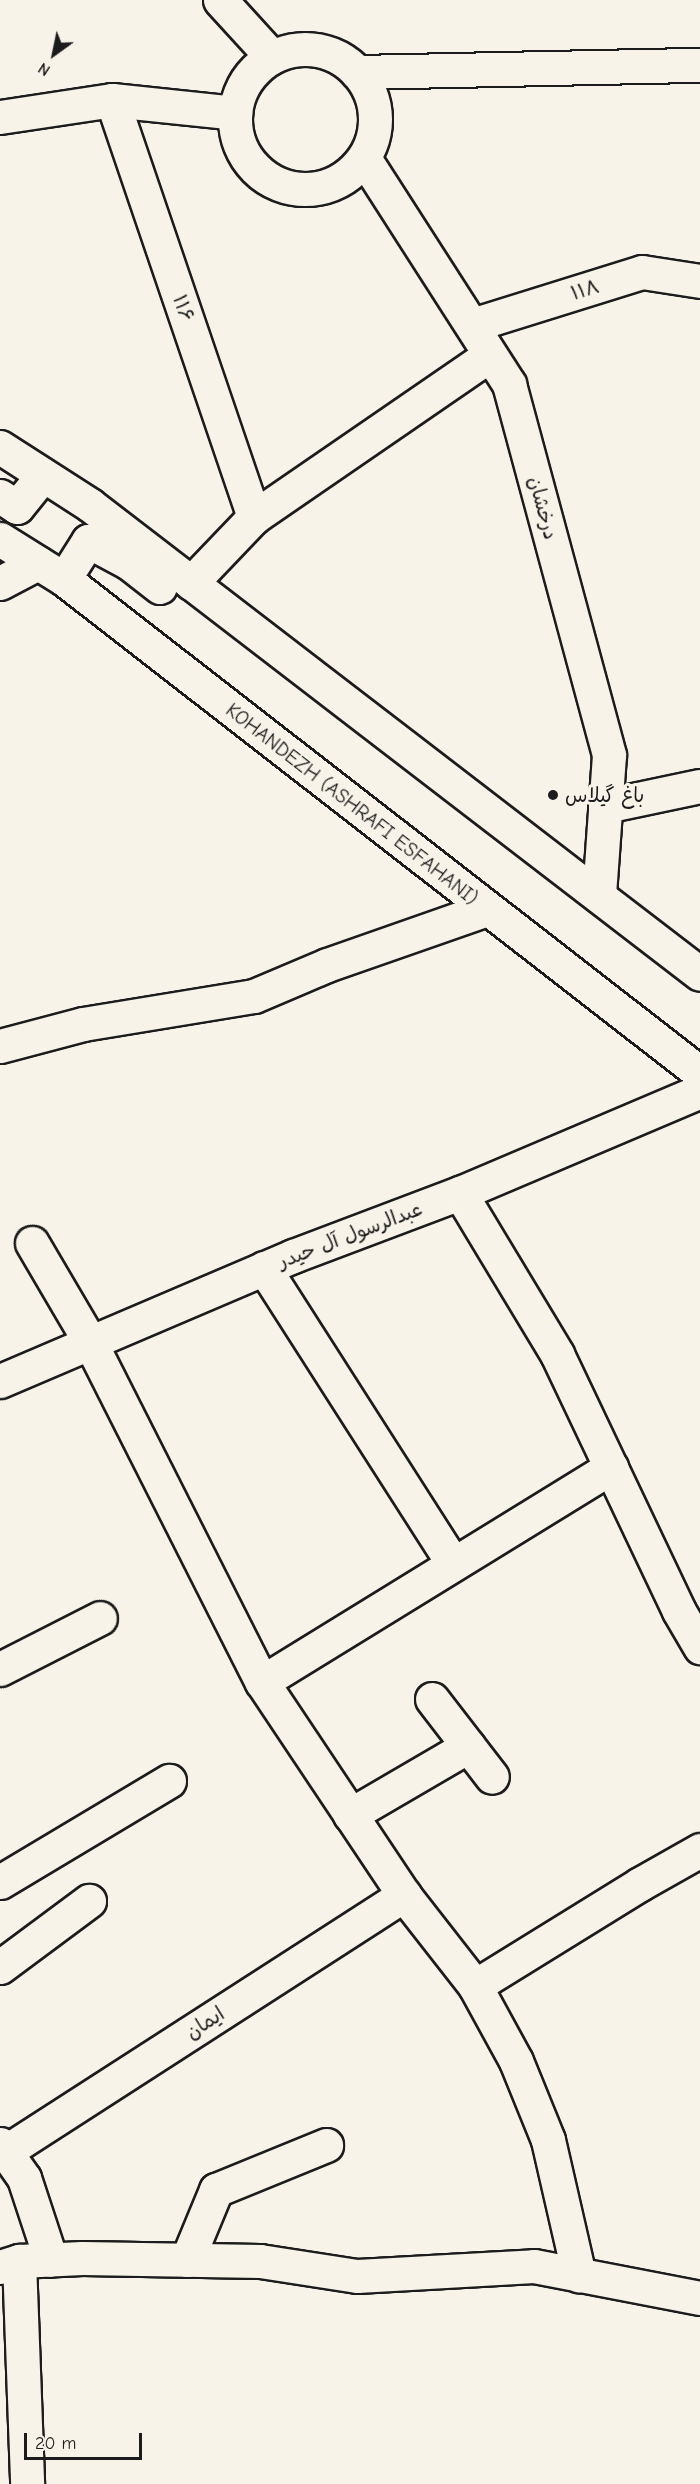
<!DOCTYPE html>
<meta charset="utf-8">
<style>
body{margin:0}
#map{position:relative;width:700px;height:2484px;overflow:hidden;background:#f7f3e8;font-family:"Comic Neue","Playpen Sans Arabic",sans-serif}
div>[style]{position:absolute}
.roads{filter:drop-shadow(2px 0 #1c1c1c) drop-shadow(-2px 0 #1c1c1c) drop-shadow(0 2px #1c1c1c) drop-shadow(0 -2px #1c1c1c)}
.minor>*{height:33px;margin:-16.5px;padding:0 16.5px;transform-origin:16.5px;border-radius:16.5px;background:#f7f3e8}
.tertiary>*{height:33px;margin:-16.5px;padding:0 16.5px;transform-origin:16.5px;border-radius:16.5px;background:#f7f3e8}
.tertiary>.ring{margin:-16.5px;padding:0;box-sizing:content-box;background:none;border:33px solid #f7f3e8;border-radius:50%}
.primary>*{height:33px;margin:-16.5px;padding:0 16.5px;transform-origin:16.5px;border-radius:16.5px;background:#f7f3e8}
.dots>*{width:16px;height:16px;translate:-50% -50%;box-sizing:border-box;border:3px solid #f7f3e8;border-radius:50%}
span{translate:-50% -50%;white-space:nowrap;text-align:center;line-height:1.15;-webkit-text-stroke:6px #f7f3e8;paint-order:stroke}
.street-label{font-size:20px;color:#1c1c1c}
.poi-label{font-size:20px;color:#1c1c1c}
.left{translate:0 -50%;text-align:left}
.north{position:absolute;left:24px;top:24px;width:60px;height:60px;-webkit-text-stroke:4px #f7f3e8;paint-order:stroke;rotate:213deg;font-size:16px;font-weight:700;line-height:24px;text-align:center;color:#1c1c1c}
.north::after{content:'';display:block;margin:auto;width:21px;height:27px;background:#1c1c1c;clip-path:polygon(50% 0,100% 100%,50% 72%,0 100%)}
.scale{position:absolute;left:24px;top:2433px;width:118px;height:27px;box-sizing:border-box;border:3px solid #1c1c1c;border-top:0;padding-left:8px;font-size:18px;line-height:21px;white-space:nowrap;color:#1c1c1c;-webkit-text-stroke:4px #f7f3e8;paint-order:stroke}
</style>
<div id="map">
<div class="roads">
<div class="minor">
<i style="left:112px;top:100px;width:441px;rotate:71.2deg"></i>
<i style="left:364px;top:158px;width:269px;rotate:57.3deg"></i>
<i style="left:509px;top:384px;width:384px;rotate:74.9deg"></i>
<i style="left:609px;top:755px;width:141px;rotate:94.1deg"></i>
<i style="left:472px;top:325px;width:178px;rotate:-17.3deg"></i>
<i style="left:642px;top:272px;width:59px;rotate:8.8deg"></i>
<i style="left:0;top:583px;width:43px;rotate:-27.8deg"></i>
<i style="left:191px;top:583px;width:91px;rotate:-46.3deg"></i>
<i style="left:254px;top:517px;width:286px;rotate:-34.5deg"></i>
<i style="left:605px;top:806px;width:97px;rotate:-11.9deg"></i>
<i style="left:0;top:1046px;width:86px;rotate:-14.8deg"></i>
<i style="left:83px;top:1024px;width:173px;rotate:-9.3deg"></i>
<i style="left:254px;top:996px;width:79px;rotate:-23deg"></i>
<i style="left:327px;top:965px;width:170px;rotate:-19.3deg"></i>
<i style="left:460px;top:1193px;width:188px;rotate:58.9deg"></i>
<i style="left:557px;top:1354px;width:284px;rotate:64.6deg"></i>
<i style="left:679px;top:1611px;width:42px;rotate:59.7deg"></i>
<i style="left:32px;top:1243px;width:115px;rotate:59.6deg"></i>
<i style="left:90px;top:1342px;width:381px;rotate:63.2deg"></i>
<i style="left:262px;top:1682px;width:256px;rotate:56.3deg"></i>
<i style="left:404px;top:1895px;width:115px;rotate:52deg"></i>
<i style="left:475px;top:1986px;width:85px;rotate:61.3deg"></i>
<i style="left:516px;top:2061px;width:85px;rotate:67.9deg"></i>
<i style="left:548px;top:2140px;width:139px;rotate:77.1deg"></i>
<i style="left:264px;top:1268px;width:351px;rotate:57.4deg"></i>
<i style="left:0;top:1381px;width:319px;rotate:-23.1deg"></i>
<i style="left:293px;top:1256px;width:178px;rotate:-20.7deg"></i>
<i style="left:460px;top:1193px;width:261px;rotate:-23deg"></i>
<i style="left:0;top:1669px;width:112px;rotate:-27deg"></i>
<i style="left:262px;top:1682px;width:410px;rotate:-31.6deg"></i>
<i style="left:432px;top:1699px;width:98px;rotate:52.4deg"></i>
<i style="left:350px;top:1815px;width:137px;rotate:-30.3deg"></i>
<i style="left:0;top:1882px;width:197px;rotate:-30.9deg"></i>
<i style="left:0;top:1967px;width:111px;rotate:-36.6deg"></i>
<i style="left:475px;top:1986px;width:194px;rotate:-31.7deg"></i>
<i style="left:640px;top:1884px;width:69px;rotate:-29.5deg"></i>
<i style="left:0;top:2144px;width:42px;rotate:54.8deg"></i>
<i style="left:24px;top:2178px;width:86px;rotate:71.8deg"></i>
<i style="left:5px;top:2152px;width:475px;rotate:-32.8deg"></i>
<i style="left:187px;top:2260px;width:76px;rotate:-67.5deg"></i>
<i style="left:216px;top:2190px;width:119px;rotate:-22.2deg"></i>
<i style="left:19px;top:2261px;width:223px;rotate:87.9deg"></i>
<i style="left:0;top:2267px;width:20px;rotate:-18deg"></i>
<i style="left:19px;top:2261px;width:63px;rotate:-2.7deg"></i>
<i style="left:82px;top:2258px;width:178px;rotate:1deg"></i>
<i style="left:260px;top:2261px;width:98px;rotate:8.8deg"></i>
<i style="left:357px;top:2276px;width:177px;rotate:-3.2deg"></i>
<i style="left:534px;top:2266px;width:169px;rotate:10.9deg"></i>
</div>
<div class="tertiary">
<i style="left:220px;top:0;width:77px;rotate:47.6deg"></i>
<i class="ring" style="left:235px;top:49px;width:107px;height:107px"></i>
<i style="left:357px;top:72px;width:343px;rotate:-1.2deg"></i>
<i style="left:0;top:117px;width:113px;rotate:-8.6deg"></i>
<i style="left:112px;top:100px;width:124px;rotate:6deg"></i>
</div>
<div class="primary">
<i style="left:0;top:447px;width:107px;rotate:32.8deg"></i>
<i style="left:90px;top:505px;width:769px;rotate:37.55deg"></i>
<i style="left:0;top:496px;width:20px;rotate:33deg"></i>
<i style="left:17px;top:507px;width:41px;rotate:-50.9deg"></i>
<i style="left:0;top:539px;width:75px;rotate:32deg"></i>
<i style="left:64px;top:579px;width:805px;rotate:37.84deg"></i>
<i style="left:64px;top:579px;width:45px;rotate:-57.7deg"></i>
<i style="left:88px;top:541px;width:47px;rotate:28.2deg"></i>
<i style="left:129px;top:563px;width:39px;rotate:38deg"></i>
</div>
</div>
<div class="dots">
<i style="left:553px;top:795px;background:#1c1c1c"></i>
</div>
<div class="street-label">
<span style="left:585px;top:290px;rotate:-17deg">۱۱۸</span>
<span style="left:183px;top:308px;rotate:71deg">۱۱۶</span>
<span style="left:543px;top:508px;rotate:75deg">درخشان</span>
<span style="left:352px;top:804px;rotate:38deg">KOHANDEZH (ASHRAFI ESFAHANI)</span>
<span style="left:350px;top:1235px;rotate:-21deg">عبدالرسول آل حیدر</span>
<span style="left:205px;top:2023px;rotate:-33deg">ایمان</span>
</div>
<div class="poi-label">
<span class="left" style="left:565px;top:795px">باغ گیلاس</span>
</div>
<div class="north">N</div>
<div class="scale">20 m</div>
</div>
